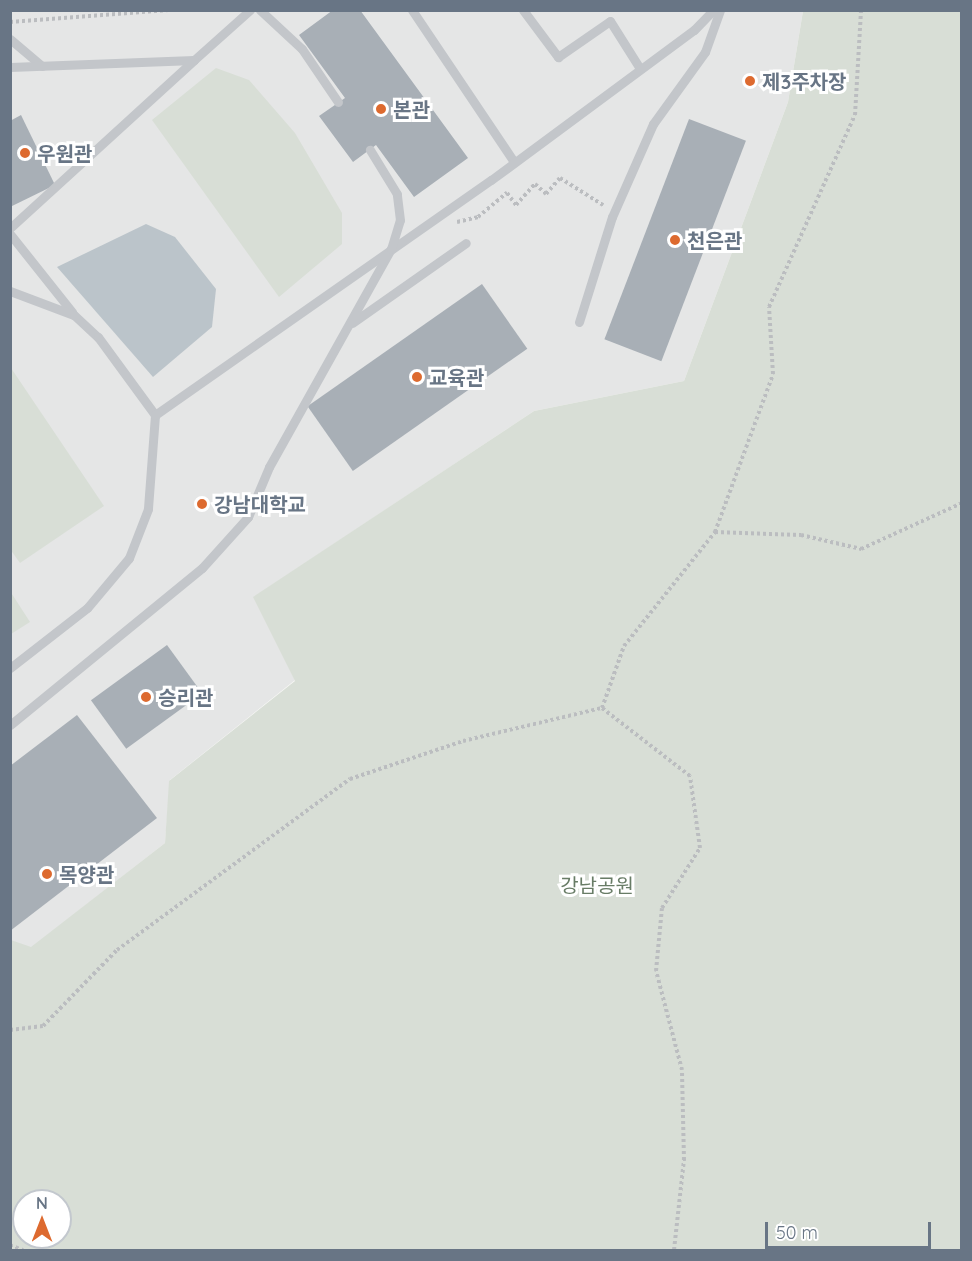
<!DOCTYPE html>
<meta charset="utf-8">
<style>
body{margin:0}
#map{position:relative;width:972px;height:1261px;overflow:hidden;background:#f7f7f5;font-family:Quicksand,"Noto Sans KR",sans-serif}
div>[style]{position:absolute}
.built>*{inset:0;background:#e5e6e6}
.green>*{inset:0;background:#d8ded6}
.water>*{inset:0;background:#bbc4ca}
.building>*{inset:0;background:#a8afb6;transform-origin:0 0}
.path>*{height:4px;margin-top:-2px;transform-origin:0;background:repeating-linear-gradient(90deg,#bbbdc0 0 3px,transparent 0 6px)}
.lane>*{height:9px;margin:-4.5px;padding:0 4.5px;transform-origin:4.5px;border-radius:4.5px;background:#c3c6ca}
.dots>*{width:16px;height:16px;translate:-50% -50%;box-sizing:border-box;border:3px solid #fff;border-radius:50%}
span{translate:-50% -50%;white-space:nowrap;text-align:center;line-height:1.15;-webkit-text-stroke:6px #fff;paint-order:stroke}
.poi-label{font-size:20px;color:#687585;font-weight:700}
.left{translate:0 -50%;text-align:left}
.park-label{font-size:20px;color:#687c66}
.frame{position:absolute;inset:0;border:12px solid #687585;pointer-events:none}
.north{position:absolute;left:12px;top:1189px;width:60px;height:60px;box-sizing:border-box;background:#fff;border:2px solid #c3c8ce;border-radius:50%;rotate:0deg;font-size:16px;font-weight:700;line-height:24px;text-align:center;color:#687585}
.north::after{content:'';display:block;margin:auto;width:21px;height:27px;background:#dd6a2f;clip-path:polygon(50% 0,100% 100%,50% 72%,0 100%)}
.scale{position:absolute;left:765px;top:1222px;width:166px;height:27px;box-sizing:border-box;border:3px solid #687585;border-top:0;padding-left:8px;font-size:18px;line-height:21px;white-space:nowrap;color:#687585;-webkit-text-stroke:4px #fff;paint-order:stroke}
</style>
<div id="map">
<div class="built">
<i style="clip-path:polygon(10px 11px,803px 11px,788px 102px,684px 381px,534px 411px,254px 597px,295px 680px,170px 780px,165px 843px,31px 948px,10px 940px)"></i>
</div>
<div class="green">
<i style="clip-path:polygon(evenodd,803px 11px,961px 11px,961px 1250px,11px 1250px,11px 940px,31px 947px,165px 843px,169px 781px,295px 681px,253px 597px,534px 411px,684px 381px,788px 102px,803px 11px,24px 1201px,60px 1201px,60px 1237px,24px 1237px,24px 1201px)"></i>
<i style="clip-path:polygon(216px 68px,249px 80px,295px 133px,342px 213px,342px 244px,279px 297px,152px 120px)"></i>
<i style="clip-path:polygon(11px 368px,104px 506px,20px 563px,10px 549px)"></i>
<i style="clip-path:polygon(10px 591px,30px 622px,11px 634px,10px 634px)"></i>
</div>
<div class="water">
<i style="clip-path:polygon(146px 224px,175px 237px,216px 289px,212px 327px,153px 377px,57px 267px)"></i>
</div>
<div class="building">
<i style="clip-path:polygon(333px 10px,360px 10px,468px 158px,414px 197px,376px 145px,353px 162px,319px 116px,345px 98px,299px 35px)"></i>
<i style="clip-path:polygon(21px 115px,55px 185px,10px 207px,10px 121px)"></i>
<i style="left:689px;top:119px;width:61px;height:236px;rotate:21deg"></i>
<i style="left:482px;top:284px;width:79px;height:213px;rotate:55deg"></i>
<i style="left:167px;top:645px;width:60px;height:94px;rotate:54deg"></i>
<i style="clip-path:polygon(77px 715px,157px 818px,10px 931px,10px 766px)"></i>
</div>
<div class="path">
<i style="left:10px;top:22px;width:159px;rotate:-4.3deg"></i>
<i style="left:457px;top:222px;width:22px;rotate:-13deg"></i>
<i style="left:478px;top:217px;width:38px;rotate:-40deg"></i>
<i style="left:507px;top:193px;width:15px;rotate:53deg"></i>
<i style="left:516px;top:205px;width:28px;rotate:-48deg"></i>
<i style="left:535px;top:184px;width:15px;rotate:42deg"></i>
<i style="left:546px;top:194px;width:21px;rotate:-49deg"></i>
<i style="left:560px;top:178px;width:51px;rotate:32.1deg"></i>
<i style="left:715px;top:532px;width:168px;rotate:-69.8deg"></i>
<i style="left:773px;top:374px;width:67px;rotate:-93.4deg"></i>
<i style="left:769px;top:307px;width:210px;rotate:-65.9deg"></i>
<i style="left:855px;top:115px;width:105px;rotate:-86.7deg"></i>
<i style="left:10px;top:1030px;width:33px;rotate:-7deg"></i>
<i style="left:43px;top:1026px;width:106px;rotate:-45.8deg"></i>
<i style="left:117px;top:950px;width:289px;rotate:-36.3deg"></i>
<i style="left:350px;top:779px;width:119px;rotate:-18.6deg"></i>
<i style="left:463px;top:741px;width:143px;rotate:-13.4deg"></i>
<i style="left:10px;top:1245px;width:14px;rotate:21deg"></i>
<i style="left:674px;top:1250px;width:91px;rotate:-83.7deg"></i>
<i style="left:684px;top:1160px;width:90px;rotate:-91.3deg"></i>
<i style="left:682px;top:1070px;width:102px;rotate:-104.7deg"></i>
<i style="left:656px;top:971px;width:63px;rotate:-84.6deg"></i>
<i style="left:662px;top:908px;width:71px;rotate:-57.7deg"></i>
<i style="left:700px;top:848px;width:73px;rotate:-97.9deg"></i>
<i style="left:690px;top:776px;width:111px;rotate:-142.3deg"></i>
<i style="left:602px;top:708px;width:66px;rotate:-70.5deg"></i>
<i style="left:624px;top:646px;width:146px;rotate:-51.4deg"></i>
<i style="left:715px;top:532px;width:86px;rotate:2deg"></i>
<i style="left:801px;top:535px;width:62px;rotate:13.1deg"></i>
<i style="left:861px;top:549px;width:111px;rotate:-24.5deg"></i>
</div>
<div class="lane">
<i style="left:260px;top:10px;width:57px;rotate:42.9deg"></i>
<i style="left:302px;top:49px;width:64px;rotate:55.8deg"></i>
<i style="left:412px;top:10px;width:183px;rotate:56.1deg"></i>
<i style="left:523px;top:10px;width:59px;rotate:53.3deg"></i>
<i style="left:558px;top:57px;width:63px;rotate:-34.7deg"></i>
<i style="left:610px;top:21px;width:54px;rotate:57.8deg"></i>
<i style="left:10px;top:39px;width:42px;rotate:40.2deg"></i>
<i style="left:10px;top:67px;width:184px;rotate:-2.2deg"></i>
<i style="left:194px;top:60px;width:75px;rotate:-41.8deg"></i>
<i style="left:10px;top:228px;width:249px;rotate:-42.4deg"></i>
<i style="left:10px;top:234px;width:100px;rotate:51.5deg"></i>
<i style="left:10px;top:291px;width:68px;rotate:20.6deg"></i>
<i style="left:74px;top:315px;width:33px;rotate:43deg"></i>
<i style="left:98px;top:337px;width:97px;rotate:53.8deg"></i>
<i style="left:155px;top:415px;width:94px;rotate:94.3deg"></i>
<i style="left:148px;top:509px;width:53px;rotate:111.2deg"></i>
<i style="left:129px;top:558px;width:65px;rotate:130deg"></i>
<i style="left:87px;top:608px;width:98px;rotate:142.1deg"></i>
<i style="left:579px;top:322px;width:110px;rotate:-72.6deg"></i>
<i style="left:612px;top:217px;width:102px;rotate:-66.2deg"></i>
<i style="left:653px;top:124px;width:89px;rotate:-54.2deg"></i>
<i style="left:705px;top:52px;width:45px;rotate:-70.3deg"></i>
<i style="left:352px;top:323px;width:139px;rotate:-35.1deg"></i>
<i style="left:155px;top:415px;width:410px;rotate:-35deg"></i>
<i style="left:491px;top:180px;width:252px;rotate:-36.5deg"></i>
<i style="left:694px;top:30px;width:28px;rotate:-46deg"></i>
<i style="left:10px;top:725px;width:248px;rotate:-39.3deg"></i>
<i style="left:202px;top:568px;width:69px;rotate:-48deg"></i>
<i style="left:248px;top:517px;width:54px;rotate:-67.2deg"></i>
<i style="left:269px;top:467px;width:250px;rotate:-60.8deg"></i>
<i style="left:391px;top:249px;width:30px;rotate:-73deg"></i>
<i style="left:400px;top:220px;width:26px;rotate:-97deg"></i>
<i style="left:397px;top:194px;width:52px;rotate:-121.5deg"></i>
</div>
<div class="dots">
<i style="left:750px;top:81px;background:#dd6a2f"></i>
<i style="left:381px;top:109px;background:#dd6a2f"></i>
<i style="left:25px;top:153px;background:#dd6a2f"></i>
<i style="left:675px;top:240px;background:#dd6a2f"></i>
<i style="left:417px;top:377px;background:#dd6a2f"></i>
<i style="left:202px;top:504px;background:#dd6a2f"></i>
<i style="left:146px;top:697px;background:#dd6a2f"></i>
<i style="left:47px;top:874px;background:#dd6a2f"></i>
</div>
<div class="poi-label">
<span class="left" style="left:762px;top:81px">제3주차장</span>
<span class="left" style="left:393px;top:109px">본관</span>
<span class="left" style="left:37px;top:153px">우원관</span>
<span class="left" style="left:687px;top:240px">천은관</span>
<span class="left" style="left:429px;top:377px">교육관</span>
<span class="left" style="left:214px;top:504px">강남대학교</span>
<span class="left" style="left:158px;top:697px">승리관</span>
<span class="left" style="left:59px;top:874px">목양관</span>
</div>
<div class="park-label">
<span style="left:597px;top:885px">강남공원</span>
</div>
<div class="frame"></div>
<div class="north">N</div>
<div class="scale">50 m</div>
</div>
